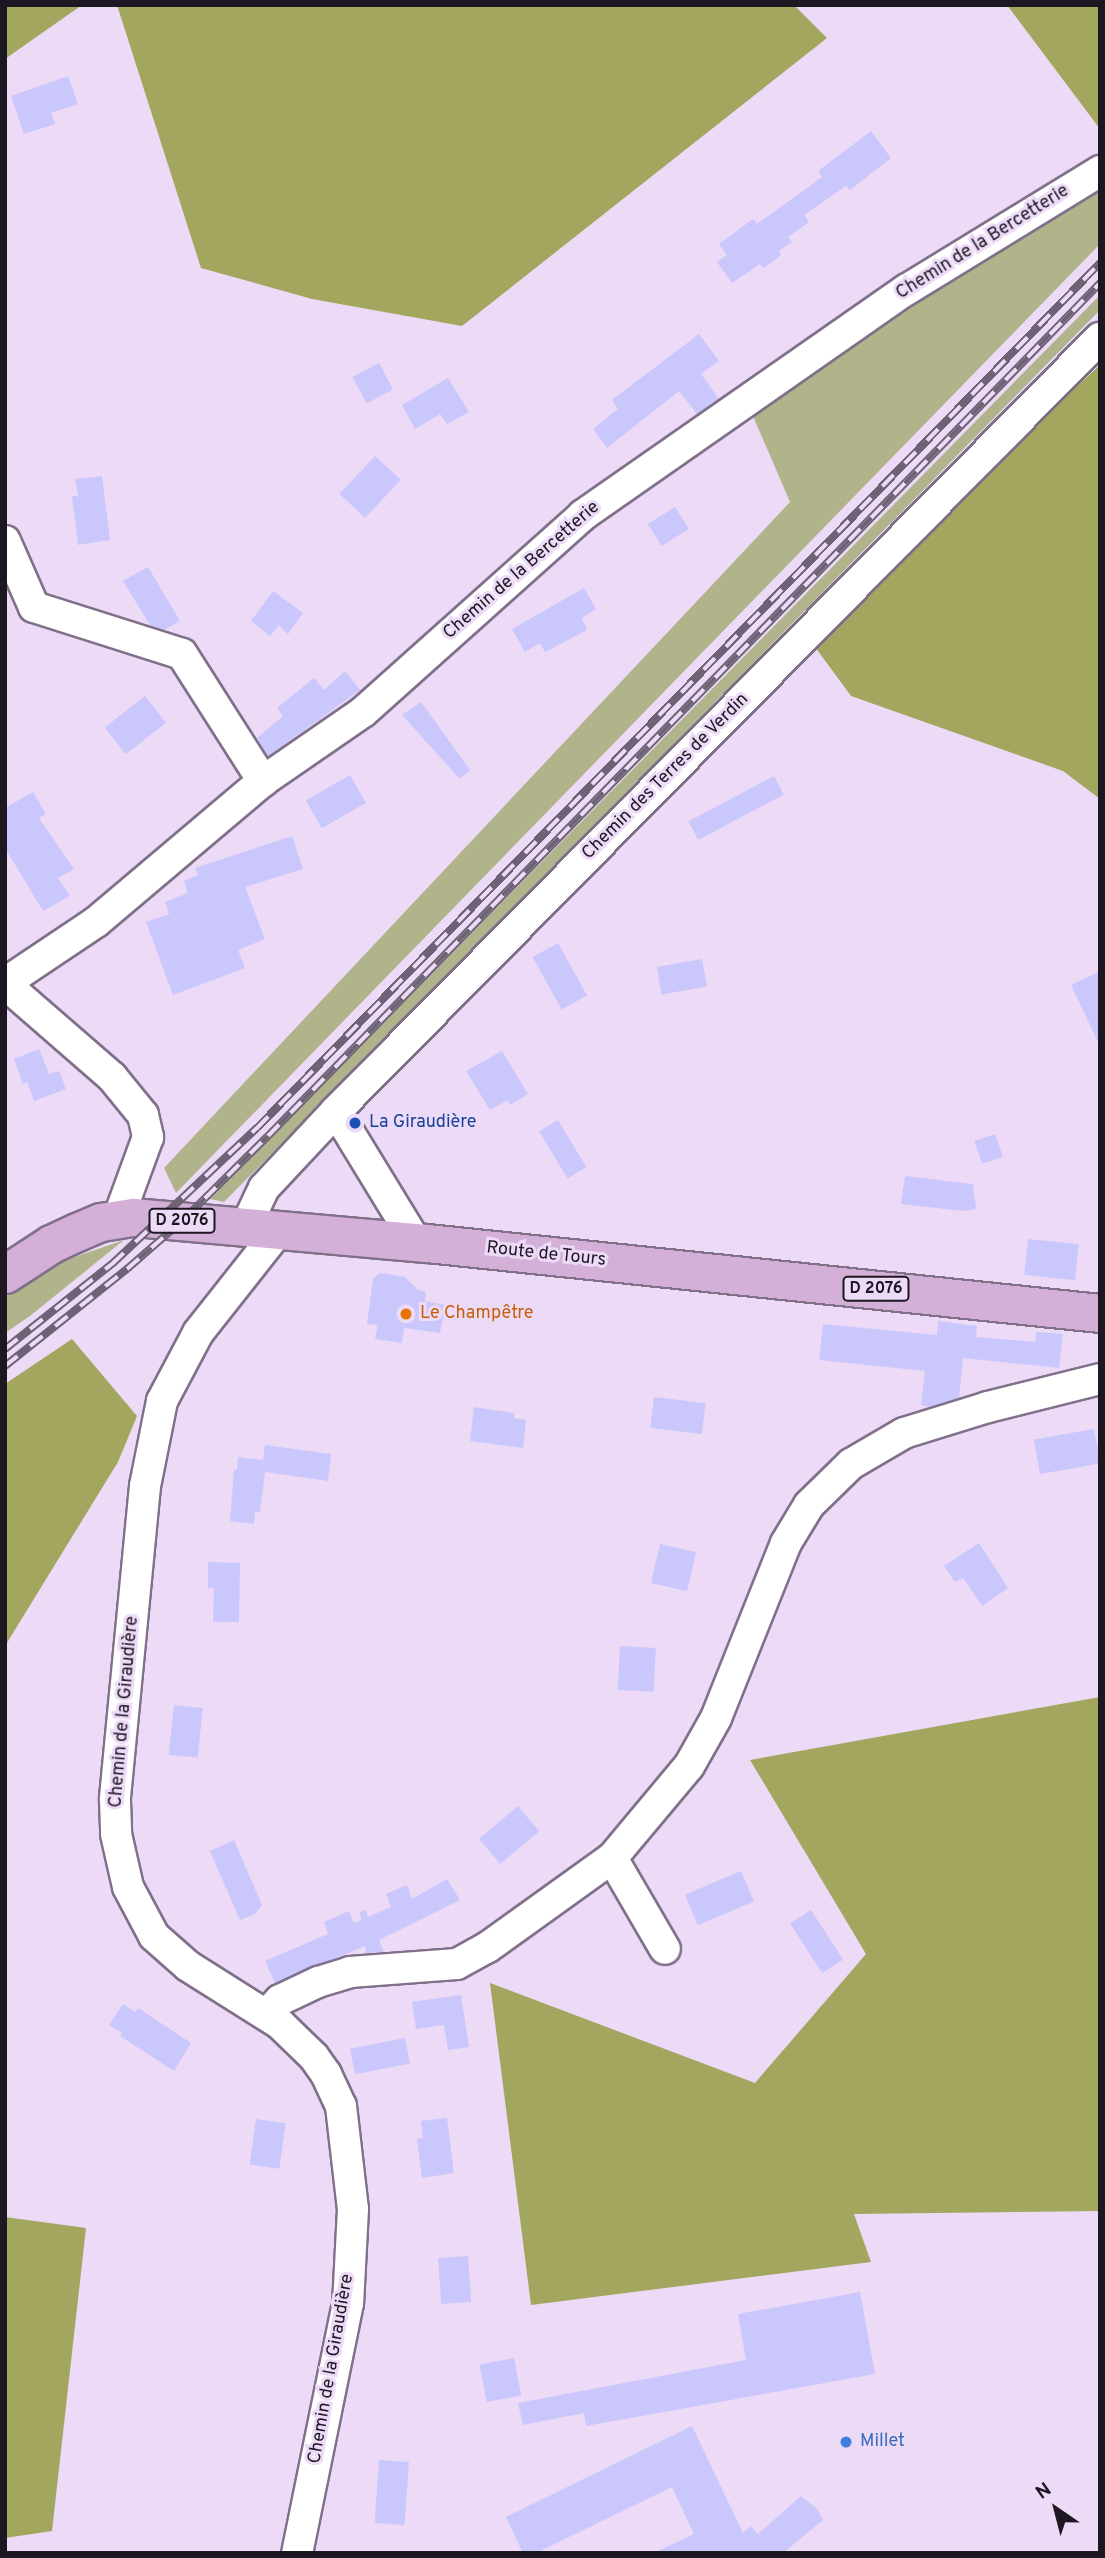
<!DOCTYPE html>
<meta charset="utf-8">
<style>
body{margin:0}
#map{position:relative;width:1105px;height:2558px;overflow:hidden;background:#ecdaf7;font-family:Overpass,sans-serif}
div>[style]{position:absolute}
.green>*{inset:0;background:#b1b48a}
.forest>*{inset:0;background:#a3a65f}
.building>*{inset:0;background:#cac7fd;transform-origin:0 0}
.roads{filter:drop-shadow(2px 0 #80708a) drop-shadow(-2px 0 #80708a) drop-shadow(0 2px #80708a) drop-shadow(0 -2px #80708a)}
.minor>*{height:30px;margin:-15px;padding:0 15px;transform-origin:15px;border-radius:15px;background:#fff}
.major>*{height:37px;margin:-18.5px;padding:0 18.5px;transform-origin:18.5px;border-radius:18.5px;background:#d4b0d8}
.rail>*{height:8px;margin-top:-4px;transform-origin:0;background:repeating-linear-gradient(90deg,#ecdaf7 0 16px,#6d6374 0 32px);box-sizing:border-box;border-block:2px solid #6d6374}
.dots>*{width:19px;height:19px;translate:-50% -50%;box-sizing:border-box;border:4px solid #ecdaf7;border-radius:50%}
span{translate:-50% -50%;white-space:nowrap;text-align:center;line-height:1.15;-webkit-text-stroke:6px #ecdaf7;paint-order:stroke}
.shield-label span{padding:2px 5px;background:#ecdaf7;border:2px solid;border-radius:5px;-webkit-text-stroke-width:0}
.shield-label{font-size:16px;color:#1d1721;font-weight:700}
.street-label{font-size:18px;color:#1d1721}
.transit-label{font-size:18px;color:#164399}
.left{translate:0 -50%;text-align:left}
.food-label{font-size:18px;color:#c56008}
.shop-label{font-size:18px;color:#366cbe}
.frame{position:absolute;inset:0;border:7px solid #1d1721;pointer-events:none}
.north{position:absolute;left:1021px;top:2474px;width:70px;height:70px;-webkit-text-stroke:5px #ecdaf7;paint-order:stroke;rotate:325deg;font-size:19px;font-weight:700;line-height:28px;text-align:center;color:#1d1721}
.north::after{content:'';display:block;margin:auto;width:24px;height:32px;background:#1d1721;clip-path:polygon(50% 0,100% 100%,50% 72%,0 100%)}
</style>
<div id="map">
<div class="green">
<i style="clip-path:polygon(1100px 183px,1100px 244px,176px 1193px,164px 1168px,790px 502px,749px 407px)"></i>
<i style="clip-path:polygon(1100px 295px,1100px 310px,224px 1202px,210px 1199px)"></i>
<i style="clip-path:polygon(124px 1240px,30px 1316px,5px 1333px,5px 1297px,60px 1262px)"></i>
</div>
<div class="forest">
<i style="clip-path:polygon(5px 5px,82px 5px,5px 59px)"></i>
<i style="clip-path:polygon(117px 5px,794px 5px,827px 38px,462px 326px,312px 299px,201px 268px)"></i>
<i style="clip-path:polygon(1007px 5px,1100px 5px,1100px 129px)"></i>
<i style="clip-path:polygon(1100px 365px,1100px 799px,1063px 771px,851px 696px,807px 636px)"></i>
<i style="clip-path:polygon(72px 1339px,137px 1416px,118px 1462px,5px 1646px,5px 1384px)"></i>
<i style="clip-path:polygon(1100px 1697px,1100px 2211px,854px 2214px,871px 2262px,531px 2305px,490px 1983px,755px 2083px,866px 1954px,750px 1760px)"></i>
<i style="clip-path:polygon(5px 2217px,86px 2228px,52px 2531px,5px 2538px)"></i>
</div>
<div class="building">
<i style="clip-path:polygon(68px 76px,78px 104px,51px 113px,55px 124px,24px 134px,11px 96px)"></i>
<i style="clip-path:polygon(871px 131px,891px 158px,850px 190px,846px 186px,804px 215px,809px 222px,788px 237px,792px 242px,779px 251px,781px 255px,764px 268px,760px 264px,732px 283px,717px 262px,727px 255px,719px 244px,753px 219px,757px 224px,822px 177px,818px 171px)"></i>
<i style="clip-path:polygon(699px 334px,719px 361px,701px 374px,719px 399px,697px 414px,679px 391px,607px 448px,593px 429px,618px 409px,612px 400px)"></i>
<i style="left:379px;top:363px;width:30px;height:30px;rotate:62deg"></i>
<i style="clip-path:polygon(448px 378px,469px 412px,447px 424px,440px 414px,415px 429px,402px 405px)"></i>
<i style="left:375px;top:456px;width:35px;height:52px;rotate:43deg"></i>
<i style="clip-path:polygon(102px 476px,110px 540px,78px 545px,72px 496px,78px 496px,75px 479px)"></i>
<i style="left:675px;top:507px;width:26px;height:32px;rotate:58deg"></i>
<i style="clip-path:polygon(148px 567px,180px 621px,164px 630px,150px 625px,123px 581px)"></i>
<i style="clip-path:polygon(584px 588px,596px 609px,582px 618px,587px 630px,545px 652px,540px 643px,525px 652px,512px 629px)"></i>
<i style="clip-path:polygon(273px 591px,303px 613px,288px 634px,279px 625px,270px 636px,251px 621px)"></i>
<i style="clip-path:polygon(345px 671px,360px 690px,268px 756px,257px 738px,283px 716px,277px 708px,314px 678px,324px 690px)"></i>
<i style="left:145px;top:696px;width:34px;height:51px;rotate:52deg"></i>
<i style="clip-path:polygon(421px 702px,470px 770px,460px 779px,402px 715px)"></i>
<i style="left:350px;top:775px;width:32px;height:51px;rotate:60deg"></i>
<i style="left:774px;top:776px;width:21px;height:97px;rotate:62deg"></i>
<i style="clip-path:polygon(33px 792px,46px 814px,39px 818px,74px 869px,58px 878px,70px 896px,43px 911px,5px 848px,5px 808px)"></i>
<i style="clip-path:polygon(292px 836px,303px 869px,245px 887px,265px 939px,238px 950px,245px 968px,173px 995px,146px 922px,169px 914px,165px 902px,188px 893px,184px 881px,198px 875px,195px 868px)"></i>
<i style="left:558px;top:943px;width:60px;height:29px;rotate:61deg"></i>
<i style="left:702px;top:959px;width:28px;height:46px;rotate:80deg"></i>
<i style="clip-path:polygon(1100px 971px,1100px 1046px,1071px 985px)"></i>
<i style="clip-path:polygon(39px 1049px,49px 1074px,59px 1071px,66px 1089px,34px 1101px,27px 1082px,23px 1084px,14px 1059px)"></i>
<i style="clip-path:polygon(502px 1051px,528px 1094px,510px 1105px,508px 1100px,490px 1110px,466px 1071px)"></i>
<i style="left:558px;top:1120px;width:55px;height:22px;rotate:59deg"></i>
<i style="left:995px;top:1134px;width:24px;height:22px;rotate:71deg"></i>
<i style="clip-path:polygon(905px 1176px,973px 1184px,976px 1209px,963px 1211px,901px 1204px)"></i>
<i style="left:1028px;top:1239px;width:51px;height:36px;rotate:6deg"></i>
<i style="clip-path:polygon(380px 1273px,405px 1277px,418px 1290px,426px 1292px,425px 1301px,445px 1305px,440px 1333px,404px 1328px,402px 1343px,375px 1339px,378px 1325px,367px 1324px,373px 1279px)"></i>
<i style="clip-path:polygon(938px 1321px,977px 1326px,976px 1337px,1035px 1342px,1036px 1332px,1063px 1334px,1059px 1368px,963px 1358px,959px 1398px,930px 1407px,921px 1405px,925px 1371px,819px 1360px,823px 1324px,937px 1335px)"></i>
<i style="left:654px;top:1397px;width:52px;height:31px;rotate:7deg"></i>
<i style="clip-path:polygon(474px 1407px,514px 1413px,514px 1418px,526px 1420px,523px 1448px,470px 1441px)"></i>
<i style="left:1094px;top:1429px;width:35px;height:61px;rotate:80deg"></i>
<i style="clip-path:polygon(265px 1445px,331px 1454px,328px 1481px,265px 1472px,260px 1512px,255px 1512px,254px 1524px,230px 1521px,234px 1469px,237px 1470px,238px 1457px,263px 1460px)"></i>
<i style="clip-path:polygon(979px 1543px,1008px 1588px,982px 1606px,963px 1578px,955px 1582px,944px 1566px)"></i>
<i style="left:660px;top:1544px;width:37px;height:40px;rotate:13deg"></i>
<i style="clip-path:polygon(208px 1562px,240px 1563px,239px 1622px,213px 1622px,214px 1588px,208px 1588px)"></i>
<i style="left:620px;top:1646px;width:36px;height:44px;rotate:3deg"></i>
<i style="left:174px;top:1705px;width:29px;height:50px;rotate:6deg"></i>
<i style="left:518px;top:1806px;width:33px;height:51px;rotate:50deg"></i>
<i style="clip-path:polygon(234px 1840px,262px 1905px,255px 1914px,240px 1920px,210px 1851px)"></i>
<i style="left:741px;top:1871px;width:33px;height:61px;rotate:67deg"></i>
<i style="clip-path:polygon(447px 1879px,460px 1900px,379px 1940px,384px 1952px,366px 1953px,365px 1946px,275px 1983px,265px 1961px,328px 1934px,324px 1922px,349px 1911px,354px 1923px,361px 1920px,360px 1912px,366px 1910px,368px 1917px,391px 1907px,386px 1894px,407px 1885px,412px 1899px)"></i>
<i style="left:811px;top:1910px;width:59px;height:25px;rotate:57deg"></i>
<i style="clip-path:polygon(461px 1995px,469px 2047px,448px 2050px,444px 2025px,416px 2029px,412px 2002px)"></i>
<i style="clip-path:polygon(123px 2004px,135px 2012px,138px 2008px,191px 2043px,174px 2071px,120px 2036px,122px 2033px,109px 2025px)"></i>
<i style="left:405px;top:2038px;width:26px;height:56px;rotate:79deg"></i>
<i style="clip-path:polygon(447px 2118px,454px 2173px,422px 2178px,417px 2139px,423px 2138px,421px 2121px)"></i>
<i style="left:256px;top:2119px;width:30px;height:46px;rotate:8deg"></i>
<i style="left:468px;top:2256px;width:46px;height:30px;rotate:86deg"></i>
<i style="clip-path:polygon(860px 2292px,875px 2374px,586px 2426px,584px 2413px,523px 2425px,518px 2403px,746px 2360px,738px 2314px)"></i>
<i style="left:514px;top:2358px;width:38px;height:35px;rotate:79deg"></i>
<i style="clip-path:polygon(692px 2426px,743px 2533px,751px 2526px,758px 2534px,801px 2496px,817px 2509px,823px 2520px,783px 2553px,654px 2553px,694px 2534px,672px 2487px,536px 2553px,523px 2553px,506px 2517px)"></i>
<i style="left:379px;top:2460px;width:30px;height:63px;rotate:4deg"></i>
</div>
<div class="roads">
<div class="minor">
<i style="left:5px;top:541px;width:72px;rotate:66.3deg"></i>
<i style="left:34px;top:607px;width:155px;rotate:17.6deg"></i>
<i style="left:182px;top:654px;width:151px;rotate:57.5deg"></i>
<i style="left:5px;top:983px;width:110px;rotate:-33.8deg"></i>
<i style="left:96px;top:922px;width:219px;rotate:-40.2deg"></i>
<i style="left:263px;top:781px;width:121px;rotate:-34.6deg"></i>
<i style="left:363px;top:712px;width:295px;rotate:-41.8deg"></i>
<i style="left:583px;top:515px;width:394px;rotate:-34.9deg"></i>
<i style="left:906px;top:290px;width:228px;rotate:-31.5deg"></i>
<i style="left:5px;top:984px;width:142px;rotate:41deg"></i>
<i style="left:112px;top:1077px;width:49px;rotate:50.8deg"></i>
<i style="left:143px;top:1115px;width:23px;rotate:77deg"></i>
<i style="left:148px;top:1137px;width:87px;rotate:110.1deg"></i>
<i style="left:336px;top:1111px;width:153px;rotate:58.6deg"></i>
<i style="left:246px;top:1226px;width:42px;rotate:-64.7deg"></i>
<i style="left:264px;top:1188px;width:105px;rotate:-46.9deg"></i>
<i style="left:336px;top:1111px;width:1087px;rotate:-45.34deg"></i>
<i style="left:280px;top:1229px;width:132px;rotate:128.3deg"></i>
<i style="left:198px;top:1333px;width:77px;rotate:117.9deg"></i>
<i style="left:162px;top:1401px;width:87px;rotate:101.3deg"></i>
<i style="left:145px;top:1486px;width:315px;rotate:95.5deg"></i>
<i style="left:115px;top:1800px;width:34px;rotate:88deg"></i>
<i style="left:116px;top:1834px;width:54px;rotate:77.2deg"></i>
<i style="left:128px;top:1887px;width:55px;rotate:62deg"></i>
<i style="left:154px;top:1936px;width:45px;rotate:41.4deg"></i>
<i style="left:188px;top:1966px;width:109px;rotate:32.2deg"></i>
<i style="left:280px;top:2024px;width:47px;rotate:44.1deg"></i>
<i style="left:314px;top:2057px;width:21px;rotate:55deg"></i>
<i style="left:326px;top:2074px;width:35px;rotate:65deg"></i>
<i style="left:341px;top:2106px;width:104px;rotate:83.4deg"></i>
<i style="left:353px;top:2209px;width:94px;rotate:93deg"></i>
<i style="left:348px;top:2303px;width:255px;rotate:101.5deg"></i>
<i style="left:612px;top:1858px;width:105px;rotate:59.8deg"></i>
<i style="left:267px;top:2014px;width:19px;rotate:-47deg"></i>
<i style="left:280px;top:2000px;width:42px;rotate:-25.3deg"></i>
<i style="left:318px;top:1982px;width:34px;rotate:-17deg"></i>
<i style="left:350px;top:1972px;width:107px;rotate:-4.3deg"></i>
<i style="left:457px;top:1964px;width:35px;rotate:-29deg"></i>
<i style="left:488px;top:1947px;width:153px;rotate:-35.7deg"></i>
<i style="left:612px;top:1858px;width:120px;rotate:-50.1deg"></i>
<i style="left:689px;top:1766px;width:55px;rotate:-60.6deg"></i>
<i style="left:716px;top:1718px;width:188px;rotate:-68.2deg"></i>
<i style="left:786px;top:1543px;width:44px;rotate:-58.8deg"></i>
<i style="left:809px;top:1505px;width:59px;rotate:-44.3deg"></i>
<i style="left:851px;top:1464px;width:61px;rotate:-30.3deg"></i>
<i style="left:904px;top:1433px;width:88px;rotate:-17.2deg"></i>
<i style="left:988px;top:1407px;width:115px;rotate:-14deg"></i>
</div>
<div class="major">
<i style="left:5px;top:1274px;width:55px;rotate:-33.1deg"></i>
<i style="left:51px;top:1244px;width:29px;rotate:-25deg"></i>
<i style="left:77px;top:1232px;width:26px;rotate:-23deg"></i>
<i style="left:101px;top:1222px;width:33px;rotate:-9deg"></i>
<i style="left:134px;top:1217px;width:294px;rotate:5.1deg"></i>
<i style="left:427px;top:1243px;width:677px;rotate:5.94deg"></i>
</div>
</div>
<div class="rail">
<i style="left:5px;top:1349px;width:137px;rotate:-38.5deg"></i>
<i style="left:112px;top:1264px;width:199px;rotate:-43.2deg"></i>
<i style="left:257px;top:1128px;width:1208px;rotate:-45.74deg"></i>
<i style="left:5px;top:1366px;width:156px;rotate:-38.5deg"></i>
<i style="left:127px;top:1269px;width:73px;rotate:-41.1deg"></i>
<i style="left:182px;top:1221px;width:121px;rotate:-44.7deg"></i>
<i style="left:268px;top:1136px;width:1192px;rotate:-45.71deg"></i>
</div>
<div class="dots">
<i style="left:355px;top:1123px;background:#1a4fb4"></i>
<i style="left:406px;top:1314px;background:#e8710a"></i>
<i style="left:846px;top:2442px;background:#3f7fe0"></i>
</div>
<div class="shield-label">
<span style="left:182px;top:1221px">D 2076</span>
<span style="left:876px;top:1289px">D 2076</span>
</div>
<div class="street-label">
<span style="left:983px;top:243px;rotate:-32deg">Chemin de la Bercetterie</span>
<span style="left:522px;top:571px;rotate:-41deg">Chemin de la Bercetterie</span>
<span style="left:666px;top:777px;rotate:-45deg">Chemin des Terres de Verdin</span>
<span style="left:546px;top:1255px;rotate:6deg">Route de Tours</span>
<span style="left:125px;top:1712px;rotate:-85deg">Chemin de la Giraudière</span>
<span style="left:332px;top:2369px;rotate:-80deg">Chemin de la Giraudière</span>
</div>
<div class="transit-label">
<span class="left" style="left:369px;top:1123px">La Giraudière</span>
</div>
<div class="food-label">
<span class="left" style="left:420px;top:1314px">Le Champêtre</span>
</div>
<div class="shop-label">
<span class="left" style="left:860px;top:2442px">Millet</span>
</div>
<div class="frame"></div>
<div class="north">N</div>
</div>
